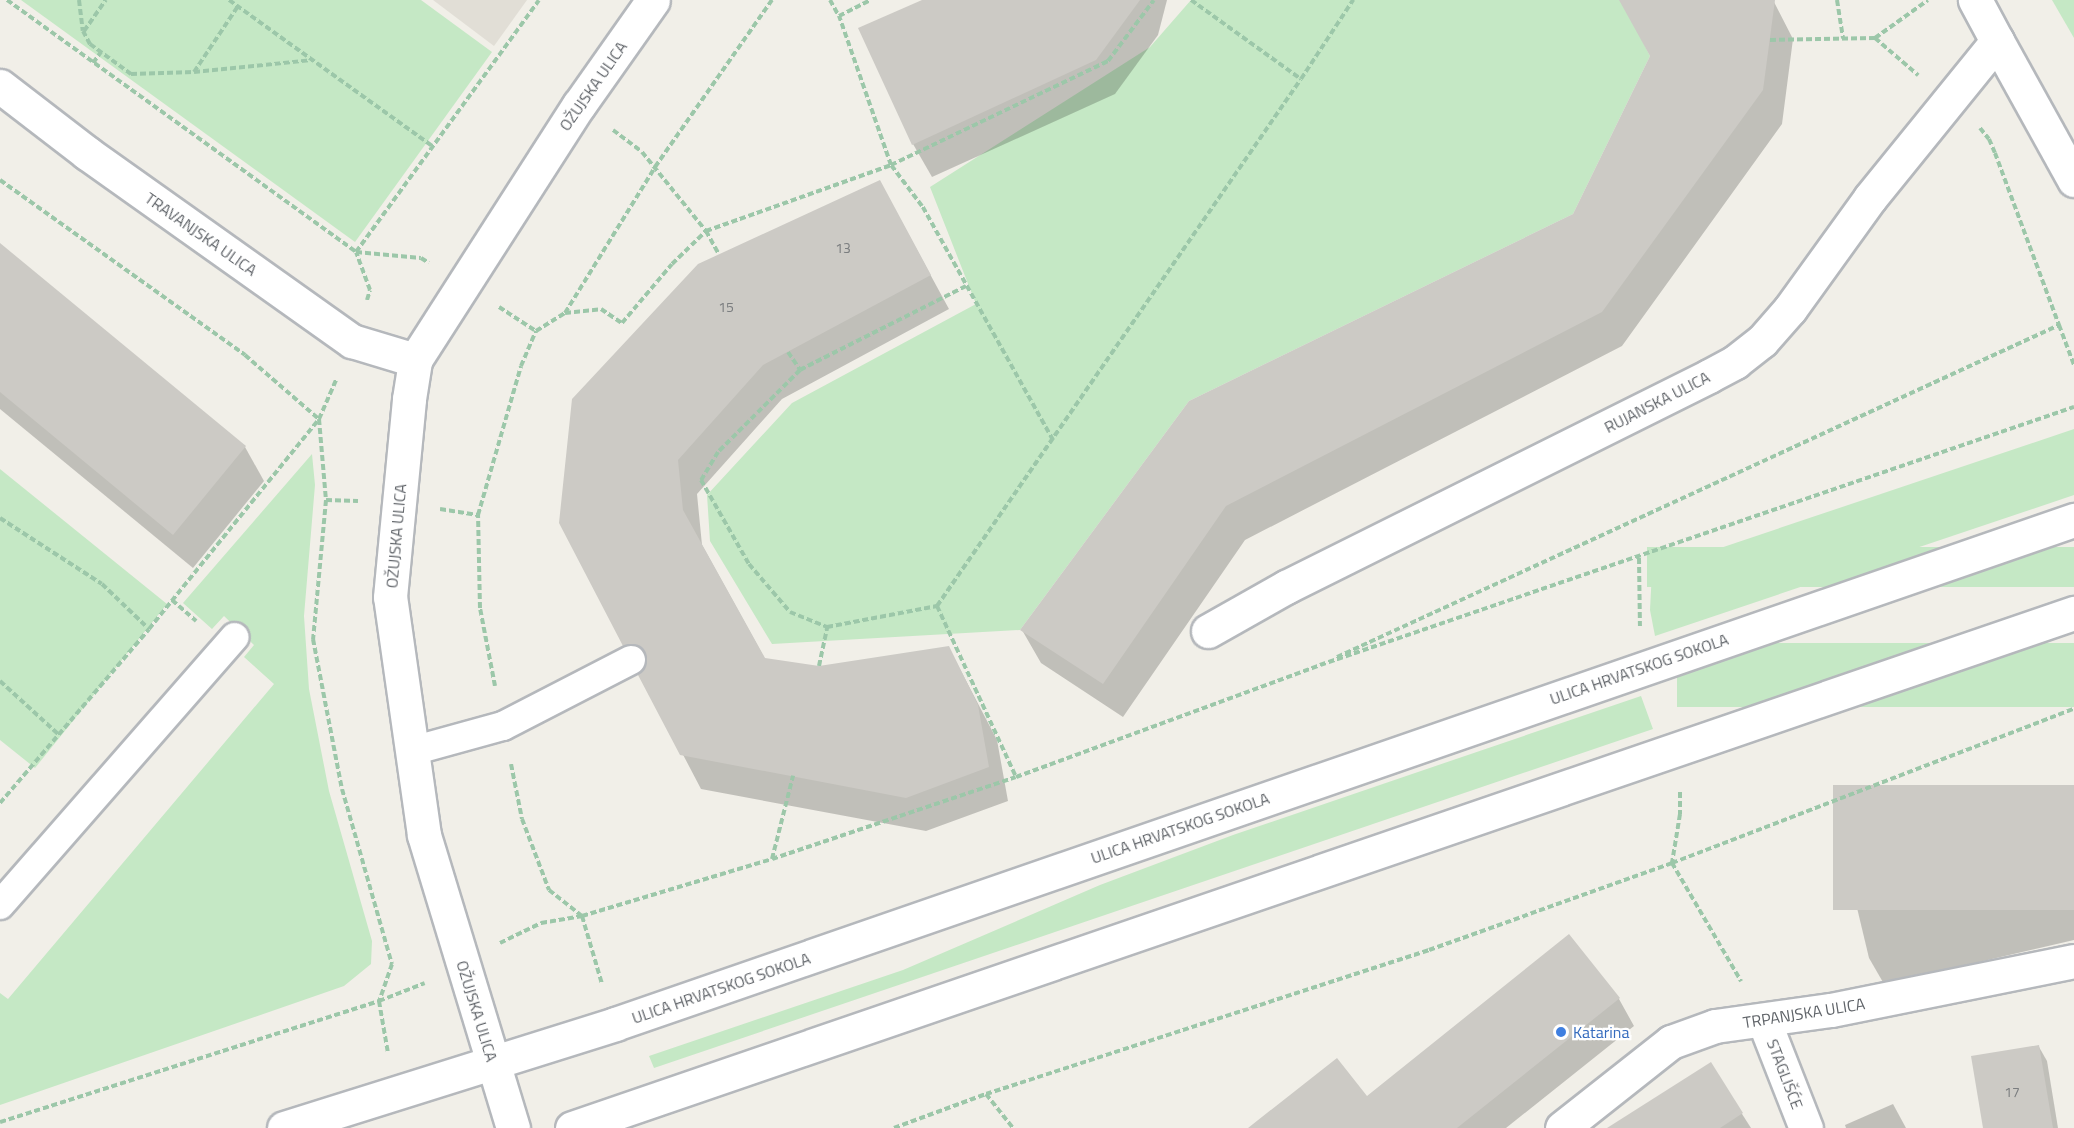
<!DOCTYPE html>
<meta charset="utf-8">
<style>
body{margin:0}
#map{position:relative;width:2074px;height:1128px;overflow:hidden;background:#f1efe8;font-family:"Titillium Web",sans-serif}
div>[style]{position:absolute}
.education>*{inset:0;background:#e1ded6}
.green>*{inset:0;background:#c5e8c5;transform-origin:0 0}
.shadow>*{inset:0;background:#0003}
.building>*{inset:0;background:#cccac5;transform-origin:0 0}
.path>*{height:4px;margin-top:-2px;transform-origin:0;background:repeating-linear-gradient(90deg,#9cc7a9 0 6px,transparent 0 9px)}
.roads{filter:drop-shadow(2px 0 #b5b8bc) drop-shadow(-2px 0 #b5b8bc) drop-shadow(0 2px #b5b8bc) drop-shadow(0 -2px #b5b8bc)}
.lane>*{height:28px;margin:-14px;padding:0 14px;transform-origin:14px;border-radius:14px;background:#fff}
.street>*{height:33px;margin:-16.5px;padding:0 16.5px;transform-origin:16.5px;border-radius:16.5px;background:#fff}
.secondary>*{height:33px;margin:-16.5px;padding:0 16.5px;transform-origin:16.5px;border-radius:16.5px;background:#fff}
.dots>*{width:16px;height:16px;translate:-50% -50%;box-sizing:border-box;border:3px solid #fff;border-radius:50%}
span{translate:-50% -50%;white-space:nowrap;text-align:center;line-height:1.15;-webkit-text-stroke:4.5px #fff;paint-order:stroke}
.number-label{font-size:14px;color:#7a7d7f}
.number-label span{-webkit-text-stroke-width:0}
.street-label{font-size:16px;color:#5f6368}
.shop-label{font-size:16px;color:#366cbe}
.left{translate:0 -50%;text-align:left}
</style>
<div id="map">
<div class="education">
<i style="clip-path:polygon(433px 0,527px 0,494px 46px)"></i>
</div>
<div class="green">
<i style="clip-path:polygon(21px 0,421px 0,492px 52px,355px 242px)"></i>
<i style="clip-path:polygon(1191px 0,1622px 0,1650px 56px,1573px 214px,1189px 401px,1020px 630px,772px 644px,710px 541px,707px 495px,792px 403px,976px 304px,930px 187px,1150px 47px)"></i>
<i style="clip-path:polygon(2052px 0,2074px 0,2074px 38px)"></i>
<i style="clip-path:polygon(2074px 429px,2074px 495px,1655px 636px,1650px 610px,1652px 571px)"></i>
<i style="clip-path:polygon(312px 454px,315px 485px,304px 616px,309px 689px,329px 791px,372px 941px,371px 964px,344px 986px,0 1105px,0 993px,8px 999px,274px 684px,244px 657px,254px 645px,224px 616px,212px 629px,183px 603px)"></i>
<i style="clip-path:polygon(0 469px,167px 604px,35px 768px,0 740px)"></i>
<i style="left:2074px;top:547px;width:40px;height:427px;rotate:90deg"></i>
<i style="left:2074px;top:643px;width:64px;height:397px;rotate:90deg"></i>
<i style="clip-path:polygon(1641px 696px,1653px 729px,654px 1068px,649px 1056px,903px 970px,1100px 885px,1233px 835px)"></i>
</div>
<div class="shadow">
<i style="clip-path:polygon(926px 0,1167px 0,1158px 35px,1115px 94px,932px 177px,913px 144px)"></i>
<i style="clip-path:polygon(1621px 0,1773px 0,1793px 39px,1782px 124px,1622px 346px,1245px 540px,1123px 717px,1041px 663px,1022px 630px,1574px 215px,1651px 56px)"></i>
<i style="clip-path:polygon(880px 182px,949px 309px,782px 399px,697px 494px,702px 545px,765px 659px,819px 668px,949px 648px,997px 740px,1008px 801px,926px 831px,701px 789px,561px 522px)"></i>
<i style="clip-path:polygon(0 245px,245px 447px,264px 481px,193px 568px,0 409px)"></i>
<i style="clip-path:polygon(2074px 786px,2074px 940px,1884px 984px,1869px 958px,1841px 841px)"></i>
<i style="clip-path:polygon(1569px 936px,1619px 999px,1634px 1026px,1506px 1128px,1251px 1128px,1366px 1098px)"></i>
<i style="clip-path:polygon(2039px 1047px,2047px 1061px,2058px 1128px,1985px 1128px)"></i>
<i style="clip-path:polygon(1710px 1064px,1751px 1128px,1624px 1128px)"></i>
<i style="clip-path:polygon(1893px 1104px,1906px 1128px,1846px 1128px,1845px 1125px)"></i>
</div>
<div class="building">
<i style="clip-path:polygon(922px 0,1140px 0,1096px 60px,912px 145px,858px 28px)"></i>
<i style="clip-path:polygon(1619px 0,1775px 0,1763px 90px,1602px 312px,1226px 506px,1103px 684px,1020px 630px,1189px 401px,1573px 214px,1650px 56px)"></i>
<i style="clip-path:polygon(880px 180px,931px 275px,763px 365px,678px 460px,683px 510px,765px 658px,819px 666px,949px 646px,978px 705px,989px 767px,906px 798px,680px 755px,638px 675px,645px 668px,646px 653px,639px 646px,631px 644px,623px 646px,559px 523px,572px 399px,698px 264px)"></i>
<i style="clip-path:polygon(0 243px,246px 446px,173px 535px,0 392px)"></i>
<i style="left:2074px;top:785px;width:125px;height:241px;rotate:90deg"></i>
<i style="clip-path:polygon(1569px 934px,1620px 998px,1457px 1128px,1248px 1128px,1337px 1058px,1367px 1096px)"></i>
<i style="clip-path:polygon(2039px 1045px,2053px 1128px,1983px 1128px,1971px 1056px)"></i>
<i style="clip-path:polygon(1711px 1062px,1743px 1113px,1720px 1128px,1607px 1128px)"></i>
</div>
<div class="path">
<i style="left:7px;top:0;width:430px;rotate:35.8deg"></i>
<i style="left:356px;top:252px;width:65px;rotate:5.3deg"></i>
<i style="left:421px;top:258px;width:9px;rotate:32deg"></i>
<i style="left:79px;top:0;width:31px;rotate:83deg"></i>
<i style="left:83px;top:31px;width:15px;rotate:62deg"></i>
<i style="left:90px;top:44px;width:51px;rotate:36.2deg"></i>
<i style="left:131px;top:74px;width:63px;rotate:-1.8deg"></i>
<i style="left:194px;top:72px;width:120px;rotate:-5.8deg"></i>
<i style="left:229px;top:0;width:250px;rotate:35.7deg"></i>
<i style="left:830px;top:0;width:18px;rotate:61deg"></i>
<i style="left:1191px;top:0;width:135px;rotate:35.7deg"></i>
<i style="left:1837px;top:0;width:39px;rotate:81deg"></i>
<i style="left:84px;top:31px;width:38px;rotate:-55deg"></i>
<i style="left:1875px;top:38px;width:57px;rotate:40.7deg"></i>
<i style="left:1770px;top:40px;width:105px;rotate:-1.1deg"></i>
<i style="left:1875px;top:38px;width:65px;rotate:-35.6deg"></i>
<i style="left:93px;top:63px;width:14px;rotate:-54deg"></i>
<i style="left:194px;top:72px;width:79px;rotate:-56.3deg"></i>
<i style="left:1980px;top:128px;width:14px;rotate:51deg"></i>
<i style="left:1989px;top:139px;width:15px;rotate:67deg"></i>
<i style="left:1995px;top:153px;width:184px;rotate:69.6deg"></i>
<i style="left:613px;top:130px;width:36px;rotate:37deg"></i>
<i style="left:642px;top:152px;width:102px;rotate:51deg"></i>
<i style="left:706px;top:231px;width:26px;rotate:61deg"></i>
<i style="left:0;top:180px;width:301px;rotate:35.5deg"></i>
<i style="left:245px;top:355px;width:98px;rotate:40.9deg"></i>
<i style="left:319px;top:419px;width:81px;rotate:85.1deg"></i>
<i style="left:326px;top:500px;width:140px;rotate:95.3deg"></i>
<i style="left:313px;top:639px;width:153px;rotate:79.1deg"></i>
<i style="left:342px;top:789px;width:182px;rotate:74.1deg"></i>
<i style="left:392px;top:964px;width:39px;rotate:109deg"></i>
<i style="left:379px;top:1001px;width:53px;rotate:80.2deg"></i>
<i style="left:966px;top:286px;width:186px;rotate:153.2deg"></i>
<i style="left:800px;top:370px;width:116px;rotate:135deg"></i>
<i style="left:718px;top:452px;width:33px;rotate:121deg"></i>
<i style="left:701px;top:480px;width:97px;rotate:60.3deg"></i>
<i style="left:749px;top:564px;width:63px;rotate:49.5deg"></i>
<i style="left:790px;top:612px;width:40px;rotate:22deg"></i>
<i style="left:827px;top:627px;width:112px;rotate:-10.8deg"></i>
<i style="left:937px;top:606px;width:640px;rotate:-55.37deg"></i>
<i style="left:1301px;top:79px;width:95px;rotate:-56.6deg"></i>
<i style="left:367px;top:300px;width:10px;rotate:-73deg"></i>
<i style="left:370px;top:290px;width:40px;rotate:-110.2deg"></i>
<i style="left:356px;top:252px;width:311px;rotate:-54deg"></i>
<i style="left:499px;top:307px;width:44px;rotate:33deg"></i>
<i style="left:565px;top:313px;width:172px;rotate:-58.3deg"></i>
<i style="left:655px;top:167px;width:204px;rotate:-55deg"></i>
<i style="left:788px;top:352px;width:22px;rotate:56deg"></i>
<i style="left:1053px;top:440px;width:268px;rotate:-119.2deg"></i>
<i style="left:922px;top:206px;width:51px;rotate:-127.1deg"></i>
<i style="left:891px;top:165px;width:241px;rotate:-25.6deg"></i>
<i style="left:1108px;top:61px;width:76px;rotate:-53deg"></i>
<i style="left:326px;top:500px;width:32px;rotate:2deg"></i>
<i style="left:440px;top:509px;width:38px;rotate:9deg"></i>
<i style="left:0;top:518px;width:121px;rotate:32.9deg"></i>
<i style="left:102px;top:584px;width:65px;rotate:43.8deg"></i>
<i style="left:1639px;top:558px;width:68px;rotate:89.2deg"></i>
<i style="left:172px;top:600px;width:32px;rotate:41deg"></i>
<i style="left:937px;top:606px;width:188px;rotate:65.2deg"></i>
<i style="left:1337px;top:657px;width:795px;rotate:-24.69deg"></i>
<i style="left:2059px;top:325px;width:43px;rotate:69.4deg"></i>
<i style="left:819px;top:666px;width:40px;rotate:-78deg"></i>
<i style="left:0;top:681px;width:79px;rotate:42.4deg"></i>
<i style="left:495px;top:686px;width:79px;rotate:-100.9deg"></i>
<i style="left:480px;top:608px;width:93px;rotate:-91.2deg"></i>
<i style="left:478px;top:515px;width:155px;rotate:-73.9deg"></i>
<i style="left:521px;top:366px;width:38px;rotate:-67deg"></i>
<i style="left:536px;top:331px;width:34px;rotate:-32deg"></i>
<i style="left:565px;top:313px;width:36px;rotate:-6deg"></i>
<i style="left:601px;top:309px;width:25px;rotate:34deg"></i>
<i style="left:622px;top:323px;width:77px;rotate:-49.7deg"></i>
<i style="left:672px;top:264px;width:47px;rotate:-44.1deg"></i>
<i style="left:706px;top:231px;width:196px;rotate:-19.6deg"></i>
<i style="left:891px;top:165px;width:158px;rotate:-109.2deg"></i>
<i style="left:839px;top:16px;width:36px;rotate:-27deg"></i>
<i style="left:511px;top:764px;width:56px;rotate:78.7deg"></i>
<i style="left:522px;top:819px;width:76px;rotate:69.2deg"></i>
<i style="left:549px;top:890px;width:42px;rotate:38.2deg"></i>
<i style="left:582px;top:916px;width:71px;rotate:73.6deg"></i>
<i style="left:1680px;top:792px;width:22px;rotate:90deg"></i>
<i style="left:1680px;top:814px;width:50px;rotate:99.3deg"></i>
<i style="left:1672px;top:863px;width:137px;rotate:59.7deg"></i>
<i style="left:0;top:803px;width:229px;rotate:-49.4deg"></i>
<i style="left:149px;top:629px;width:270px;rotate:-51deg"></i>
<i style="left:319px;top:419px;width:43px;rotate:-66.4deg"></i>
<i style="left:772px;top:859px;width:86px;rotate:-75.8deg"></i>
<i style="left:500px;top:943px;width:46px;rotate:-26deg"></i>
<i style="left:541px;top:923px;width:42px;rotate:-9.7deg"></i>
<i style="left:582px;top:916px;width:198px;rotate:-16.7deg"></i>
<i style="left:772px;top:859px;width:257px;rotate:-18.6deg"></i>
<i style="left:1016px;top:777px;width:324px;rotate:-20.2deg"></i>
<i style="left:1320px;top:665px;width:797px;rotate:-18.89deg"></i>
<i style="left:986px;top:1094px;width:43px;rotate:51.5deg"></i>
<i style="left:0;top:1122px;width:398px;rotate:-17.7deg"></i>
<i style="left:379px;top:1001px;width:49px;rotate:-21.4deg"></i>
<i style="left:894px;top:1128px;width:98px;rotate:-20.3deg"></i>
<i style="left:986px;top:1094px;width:466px;rotate:-18deg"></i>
<i style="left:1429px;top:950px;width:258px;rotate:-19.7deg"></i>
<i style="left:1672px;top:863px;width:430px;rotate:-21deg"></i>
</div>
<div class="roads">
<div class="lane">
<i style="left:412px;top:751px;width:94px;rotate:-15.4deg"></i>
<i style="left:503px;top:726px;width:144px;rotate:-27.3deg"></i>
<i style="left:0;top:905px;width:356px;rotate:-48.8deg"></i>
</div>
<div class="street">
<i style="left:1997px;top:41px;width:159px;rotate:61deg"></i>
<i style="left:0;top:86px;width:110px;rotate:37.6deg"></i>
<i style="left:87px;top:153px;width:325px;rotate:35.4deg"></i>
<i style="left:352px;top:341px;width:66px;rotate:16.8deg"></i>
<i style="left:1208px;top:631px;width:90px;rotate:-29.4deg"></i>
<i style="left:1286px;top:587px;width:473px;rotate:-26.5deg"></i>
<i style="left:1709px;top:376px;width:30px;rotate:-28deg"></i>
<i style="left:1735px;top:362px;width:34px;rotate:-38deg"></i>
<i style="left:1762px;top:341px;width:43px;rotate:-48.8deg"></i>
<i style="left:1790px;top:309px;width:137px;rotate:-54.2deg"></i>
<i style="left:1870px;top:198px;width:202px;rotate:-51deg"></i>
<i style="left:1997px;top:41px;width:47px;rotate:-118.2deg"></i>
<i style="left:1764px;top:1021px;width:115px;rotate:68.6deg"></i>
<i style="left:513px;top:1128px;width:306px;rotate:-106.9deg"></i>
<i style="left:424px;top:835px;width:240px;rotate:-98.1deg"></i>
<i style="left:390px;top:597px;width:199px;rotate:-84.5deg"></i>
<i style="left:409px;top:399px;width:39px;rotate:-81deg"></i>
<i style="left:415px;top:360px;width:303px;rotate:-57.3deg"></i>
<i style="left:579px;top:105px;width:128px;rotate:-54.8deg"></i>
<i style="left:1562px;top:1128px;width:139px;rotate:-38.3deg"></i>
<i style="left:1671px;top:1042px;width:47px;rotate:-20deg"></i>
<i style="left:1715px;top:1026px;width:117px;rotate:-7.9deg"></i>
<i style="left:1831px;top:1010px;width:248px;rotate:-11.4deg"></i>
</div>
<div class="secondary">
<i style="left:284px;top:1128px;width:347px;rotate:-17.4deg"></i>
<i style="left:615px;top:1024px;width:1544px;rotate:-19.06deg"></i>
<i style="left:572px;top:1128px;width:1588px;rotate:-18.93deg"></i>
</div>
</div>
<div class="dots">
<i style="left:1561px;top:1032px;background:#3f7fe0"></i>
</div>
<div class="number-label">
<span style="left:843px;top:248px">13</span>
<span style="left:726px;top:307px">15</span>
<span style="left:2012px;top:1092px">17</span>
</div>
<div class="street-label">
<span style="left:593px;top:86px;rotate:-55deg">OŽUJSKA ULICA</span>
<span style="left:201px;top:234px;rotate:35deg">TRAVANJSKA ULICA</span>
<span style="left:1657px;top:402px;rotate:-27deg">RUJANSKA ULICA</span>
<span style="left:396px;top:536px;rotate:-85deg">OŽUJSKA ULICA</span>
<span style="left:1639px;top:669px;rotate:-19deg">ULICA HRVATSKOG SOKOLA</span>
<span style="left:1180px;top:828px;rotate:-19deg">ULICA HRVATSKOG SOKOLA</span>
<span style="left:721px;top:988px;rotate:-19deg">ULICA HRVATSKOG SOKOLA</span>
<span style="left:477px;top:1011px;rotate:73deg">OŽUJSKA ULICA</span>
<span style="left:1804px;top:1013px;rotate:-9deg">TRPANJSKA ULICA</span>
<span style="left:1785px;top:1074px;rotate:69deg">STAGLIŠĆE</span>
</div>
<div class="shop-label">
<span class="left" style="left:1573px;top:1032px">Katarina</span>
</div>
</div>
